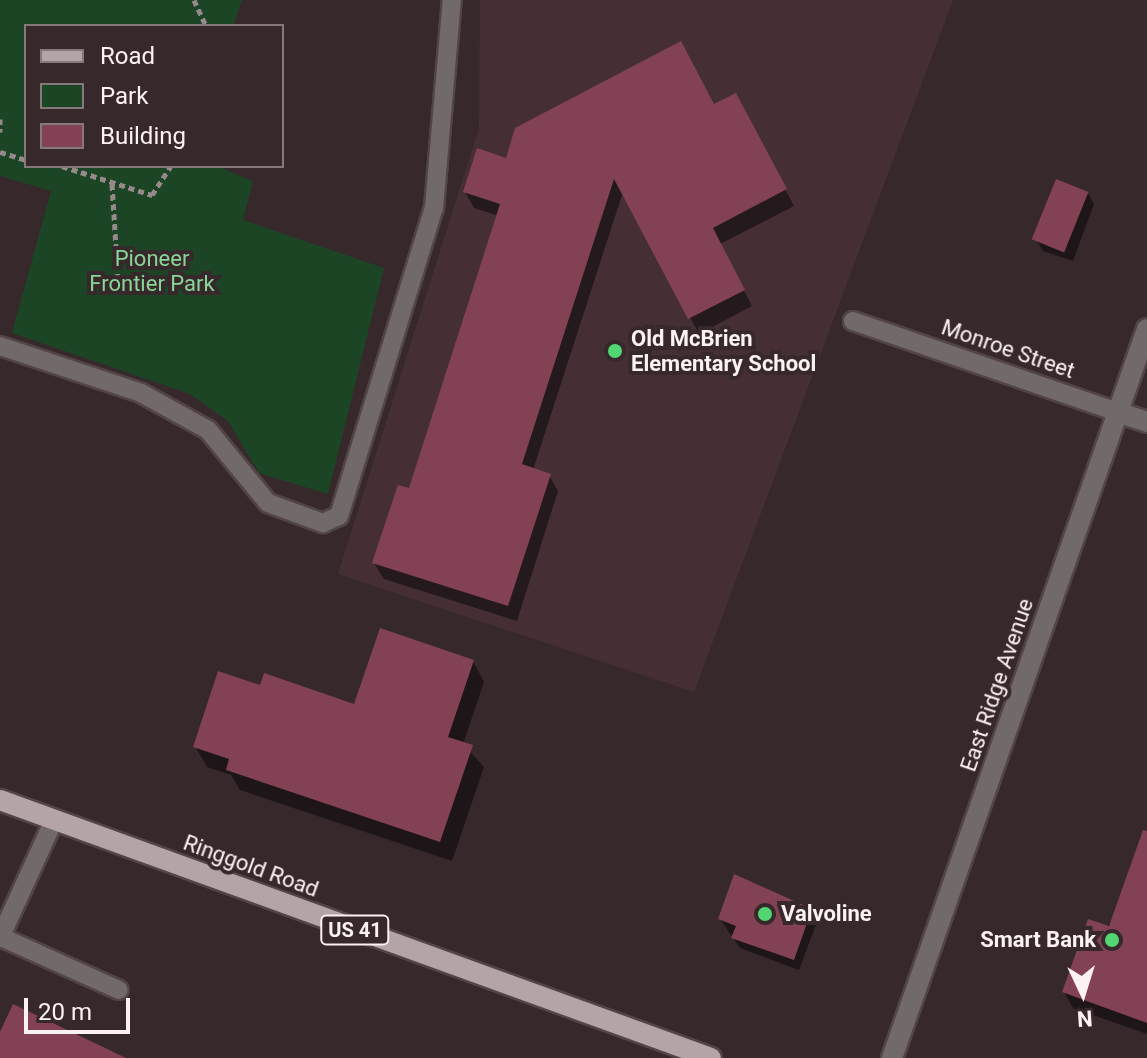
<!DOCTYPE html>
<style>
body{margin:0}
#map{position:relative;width:1147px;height:1058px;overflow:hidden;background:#37282b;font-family:Roboto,sans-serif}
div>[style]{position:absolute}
.built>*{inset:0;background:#452f35}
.green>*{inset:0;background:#1b4524}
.shadow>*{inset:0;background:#0007}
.building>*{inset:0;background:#824254;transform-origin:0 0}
.path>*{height:5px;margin-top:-2.5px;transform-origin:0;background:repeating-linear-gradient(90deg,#96898b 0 6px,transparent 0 10px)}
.roads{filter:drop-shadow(2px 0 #534447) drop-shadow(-2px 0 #534447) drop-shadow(0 2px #534447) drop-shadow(0 -2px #534447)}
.lane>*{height:18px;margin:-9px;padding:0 9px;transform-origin:9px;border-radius:9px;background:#71696a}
.street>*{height:20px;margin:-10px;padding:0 10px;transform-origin:10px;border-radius:10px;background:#71696a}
.primary>*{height:20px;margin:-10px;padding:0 10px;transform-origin:10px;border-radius:10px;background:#b4a4a7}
.dots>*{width:22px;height:22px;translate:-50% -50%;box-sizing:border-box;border:4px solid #37282b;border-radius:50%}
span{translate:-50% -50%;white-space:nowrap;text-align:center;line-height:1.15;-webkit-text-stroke:8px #37282b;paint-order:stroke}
.shield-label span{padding:2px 6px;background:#37282b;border:2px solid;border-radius:6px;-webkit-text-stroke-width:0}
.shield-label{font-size:20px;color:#fcf2f4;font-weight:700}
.park-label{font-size:22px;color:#88d696}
.poi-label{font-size:22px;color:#fcf2f4;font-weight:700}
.left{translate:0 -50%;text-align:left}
.right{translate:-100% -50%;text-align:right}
.street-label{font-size:22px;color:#fcf2f4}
.legend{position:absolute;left:24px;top:24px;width:260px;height:144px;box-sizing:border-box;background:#37282b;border:2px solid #86797b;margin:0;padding:10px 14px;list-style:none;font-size:24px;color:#fcf2f4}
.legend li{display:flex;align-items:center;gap:16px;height:40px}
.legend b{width:40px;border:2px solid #86797b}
.north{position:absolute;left:1043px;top:954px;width:80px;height:80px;-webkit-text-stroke:6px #37282b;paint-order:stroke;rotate:176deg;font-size:22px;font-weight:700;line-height:32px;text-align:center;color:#fcf2f4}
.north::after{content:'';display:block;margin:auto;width:28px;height:36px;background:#fcf2f4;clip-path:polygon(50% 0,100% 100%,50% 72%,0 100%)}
.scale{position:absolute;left:24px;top:998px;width:106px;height:36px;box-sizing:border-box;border:4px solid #fcf2f4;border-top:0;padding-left:10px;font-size:24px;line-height:28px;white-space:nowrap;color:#fcf2f4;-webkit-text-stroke:6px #37282b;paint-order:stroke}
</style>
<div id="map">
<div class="built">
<i style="clip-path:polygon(480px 0,953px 0,694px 692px,338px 574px,479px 128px)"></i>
</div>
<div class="green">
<i style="clip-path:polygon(0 0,242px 0,233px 26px,26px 26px,26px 166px,217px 166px,253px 181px,243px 220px,384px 268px,328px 494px,259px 473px,228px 421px,190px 394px,12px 333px,51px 191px,0 176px)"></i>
</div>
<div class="shadow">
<i style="clip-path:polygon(714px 106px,744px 111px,794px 206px,720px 244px,752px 306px,699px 334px,623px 192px,533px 470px,549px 475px,558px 491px,517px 621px,384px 579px,374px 563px,411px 491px,499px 216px,474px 208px,465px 192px,507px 161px)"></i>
<i style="clip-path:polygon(1088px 193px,1094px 204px,1073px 261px,1043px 251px,1037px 241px)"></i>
<i style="clip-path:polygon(473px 661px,484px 682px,463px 744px,484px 767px,452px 861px,240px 790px,231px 775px,207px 767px,195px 746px,261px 688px,356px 706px)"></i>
<i style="clip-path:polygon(1147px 866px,1147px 1034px,1073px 1008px,1064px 992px)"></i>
<i style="clip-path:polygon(810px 911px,817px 922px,799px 970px,740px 948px,720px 919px)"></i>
</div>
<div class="building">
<i style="clip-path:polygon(681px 41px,714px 104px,736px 93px,787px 189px,713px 228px,745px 290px,688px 319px,614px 179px,522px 464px,551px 474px,508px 606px,372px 563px,398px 485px,409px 488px,500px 204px,463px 192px,477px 148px,506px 158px,515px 128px)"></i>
<i style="left:1056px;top:179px;width:35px;height:65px;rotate:22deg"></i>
<i style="clip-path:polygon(380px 628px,474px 660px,448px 737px,473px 745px,440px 842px,226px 770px,229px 759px,193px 747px,218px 671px,260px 685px,264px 673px,354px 704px)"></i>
<i style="clip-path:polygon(1143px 830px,1147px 831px,1147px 1023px,1062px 992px,1088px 919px,1109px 926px)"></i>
<i style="clip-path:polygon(734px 874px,812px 909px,794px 960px,731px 938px,736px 926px,718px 919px)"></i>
<i style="clip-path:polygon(13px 1004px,126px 1058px,0 1058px,0 1032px)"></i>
</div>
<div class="path">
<i style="left:194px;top:0;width:29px;rotate:65deg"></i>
<i style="left:0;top:119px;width:13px;rotate:90deg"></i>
<i style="left:0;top:152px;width:27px;rotate:17deg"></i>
<i style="left:62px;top:166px;width:95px;rotate:17.9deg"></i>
<i style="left:152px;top:195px;width:35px;rotate:-57deg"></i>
<i style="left:112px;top:184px;width:95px;rotate:86.4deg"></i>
</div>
<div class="roads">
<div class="lane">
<i style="left:853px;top:321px;width:279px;rotate:19deg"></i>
<i style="left:0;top:346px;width:149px;rotate:18.4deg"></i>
<i style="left:141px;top:393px;width:77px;rotate:28.9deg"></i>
<i style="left:208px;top:430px;width:94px;rotate:50.6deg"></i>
<i style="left:268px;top:503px;width:59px;rotate:20deg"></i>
<i style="left:323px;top:523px;width:17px;rotate:-24deg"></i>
<i style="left:339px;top:516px;width:322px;rotate:-72.9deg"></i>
<i style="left:434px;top:208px;width:209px;rotate:-85.1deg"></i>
<i style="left:1px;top:937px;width:129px;rotate:24.2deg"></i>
<i style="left:0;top:938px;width:130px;rotate:-65.4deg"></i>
</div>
<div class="street">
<i style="left:1117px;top:412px;width:32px;rotate:18deg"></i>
<i style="left:892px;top:1058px;width:772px;rotate:-70.72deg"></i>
</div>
<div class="primary">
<i style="left:0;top:800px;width:756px;rotate:19.94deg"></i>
</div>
</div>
<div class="dots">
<i style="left:615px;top:351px;background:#52d673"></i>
<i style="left:765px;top:914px;background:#52d673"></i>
<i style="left:1112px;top:940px;background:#52d673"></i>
</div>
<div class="shield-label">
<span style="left:355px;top:930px">US 41</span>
</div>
<div class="park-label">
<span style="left:152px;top:271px">Pioneer<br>Frontier Park</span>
</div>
<div class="poi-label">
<span class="left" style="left:631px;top:351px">Old McBrien<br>Elementary School</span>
<span class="left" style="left:781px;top:914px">Valvoline</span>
<span class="right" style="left:1096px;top:940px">Smart Bank</span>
</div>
<div class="street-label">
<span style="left:1008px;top:349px;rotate:19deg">Monroe Street</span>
<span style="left:997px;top:685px;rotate:-71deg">East Ridge Avenue</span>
<span style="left:251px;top:866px;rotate:20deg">Ringgold Road</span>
</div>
<ul class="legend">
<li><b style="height:10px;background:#b4a4a7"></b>Road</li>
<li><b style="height:22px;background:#1b4524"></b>Park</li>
<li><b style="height:22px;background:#824254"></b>Building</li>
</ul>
<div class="north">N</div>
<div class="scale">20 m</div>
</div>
